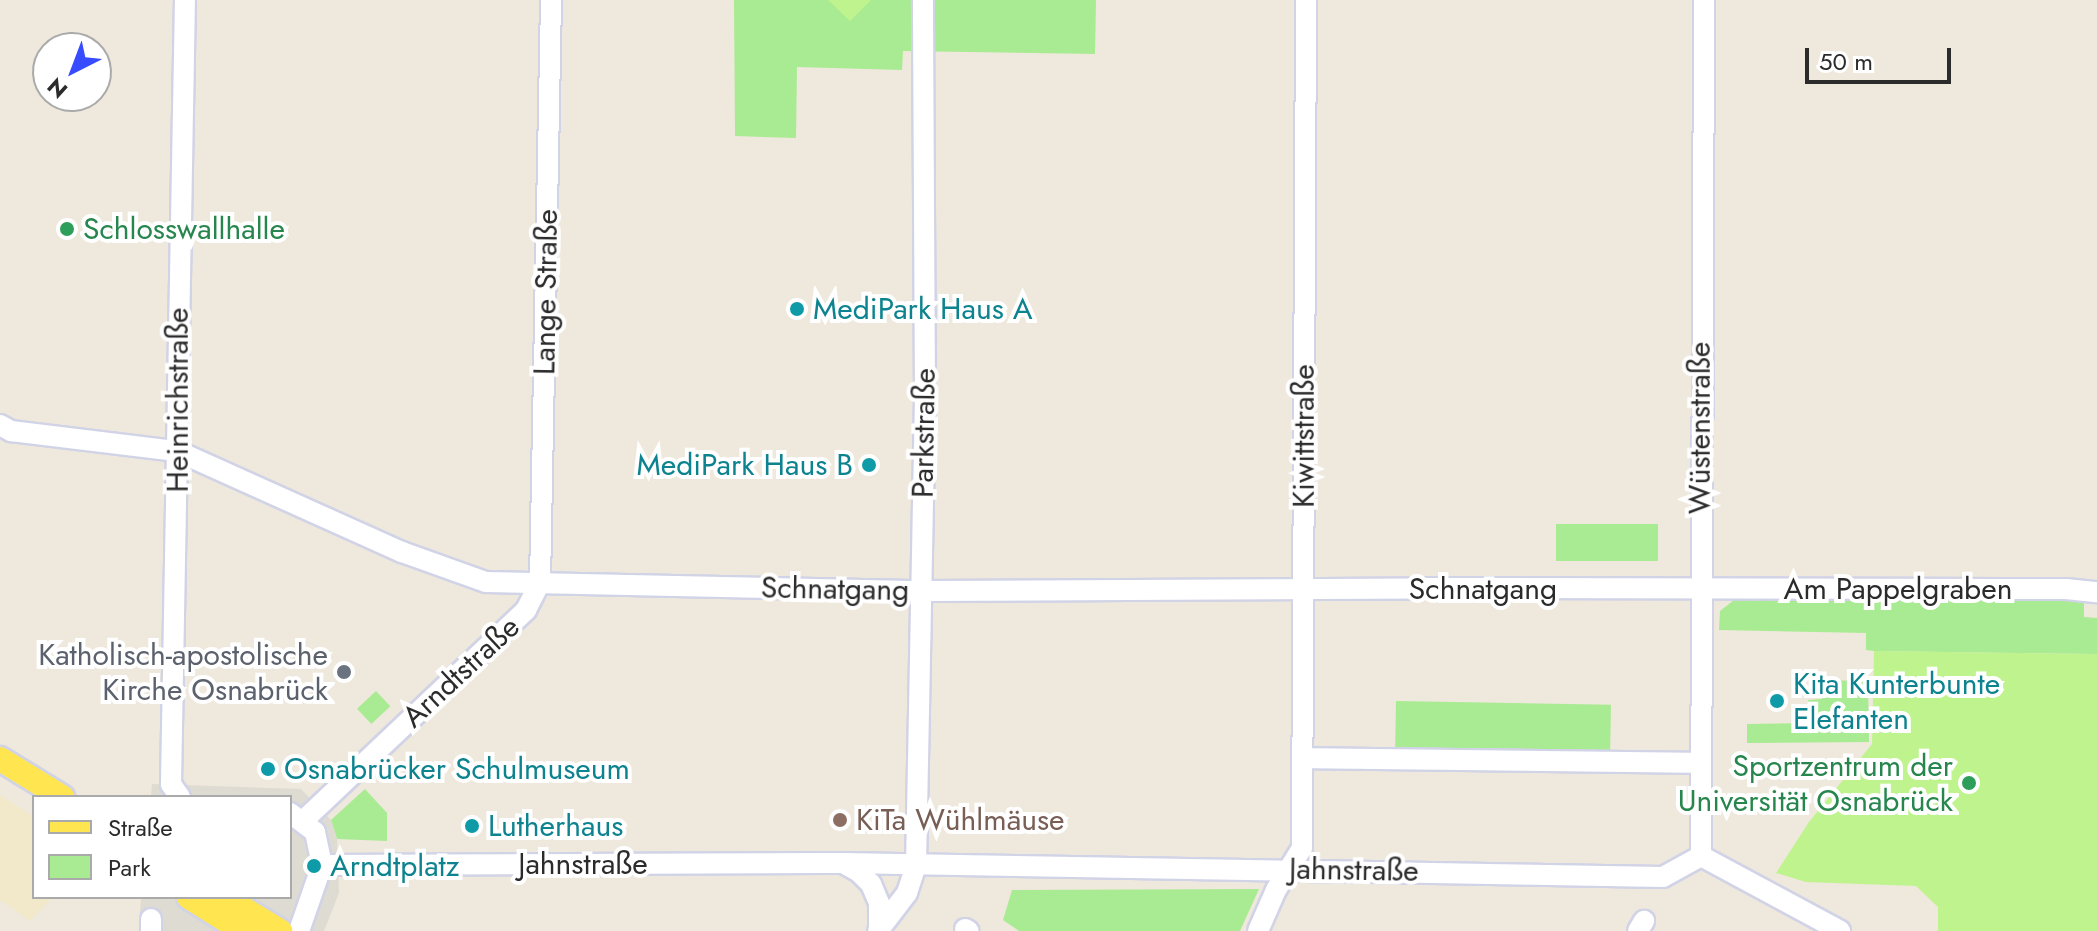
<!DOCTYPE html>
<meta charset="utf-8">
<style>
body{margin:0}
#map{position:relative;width:2097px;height:931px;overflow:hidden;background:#efe8dc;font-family:Jost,sans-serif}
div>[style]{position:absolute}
.education>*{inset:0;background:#f2e8ca}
.green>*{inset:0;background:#a9eb92;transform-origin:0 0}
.pitch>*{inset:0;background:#bff38d}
.plaza>*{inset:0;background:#dedbd3}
.roads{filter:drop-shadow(2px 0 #d1d3e6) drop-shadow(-2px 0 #d1d3e6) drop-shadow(0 2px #d1d3e6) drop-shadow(0 -2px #d1d3e6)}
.minor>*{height:20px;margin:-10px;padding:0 10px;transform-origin:10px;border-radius:10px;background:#fff}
.major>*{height:24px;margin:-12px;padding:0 12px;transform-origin:12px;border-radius:12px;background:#ffe650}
.dots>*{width:22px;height:22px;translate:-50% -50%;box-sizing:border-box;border:4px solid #fff;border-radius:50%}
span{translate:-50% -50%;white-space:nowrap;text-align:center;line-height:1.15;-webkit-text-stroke:8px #fff;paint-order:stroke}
.leisure-label{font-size:30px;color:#27864d}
.left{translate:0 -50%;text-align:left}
.right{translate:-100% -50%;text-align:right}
.street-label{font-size:30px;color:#2b2b2b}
.culture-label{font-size:30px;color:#0d838f}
.worship-label{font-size:30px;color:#5b616d}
.education-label{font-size:30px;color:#785e54}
.legend{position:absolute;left:32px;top:795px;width:260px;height:104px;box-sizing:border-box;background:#fff;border:2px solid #aaa;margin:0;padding:10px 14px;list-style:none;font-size:24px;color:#2b2b2b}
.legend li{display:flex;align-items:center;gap:16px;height:40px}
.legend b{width:40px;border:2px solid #aaa}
.north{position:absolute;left:32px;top:32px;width:80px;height:80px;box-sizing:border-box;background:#fff;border:2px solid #aaa;border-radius:50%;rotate:222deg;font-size:22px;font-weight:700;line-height:32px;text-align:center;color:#2b2b2b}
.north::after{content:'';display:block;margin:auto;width:28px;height:36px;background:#384cff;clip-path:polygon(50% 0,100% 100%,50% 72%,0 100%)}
.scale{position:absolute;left:1805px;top:48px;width:146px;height:36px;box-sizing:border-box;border:4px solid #2b2b2b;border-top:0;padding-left:10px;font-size:24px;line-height:28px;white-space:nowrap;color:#2b2b2b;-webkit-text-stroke:6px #fff;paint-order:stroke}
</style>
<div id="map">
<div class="education">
<i style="clip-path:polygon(0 795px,34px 817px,34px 897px,53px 897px,30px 921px,0 900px)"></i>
</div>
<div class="green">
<i style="clip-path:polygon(734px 0,1096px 0,1095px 54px,903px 51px,902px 70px,797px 67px,796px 138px,735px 136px)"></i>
<i style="left:1556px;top:524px;width:102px;height:37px"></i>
<i style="clip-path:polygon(2066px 598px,2084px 602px,2084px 617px,2097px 618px,2097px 654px,1874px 651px,1866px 650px,1866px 633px,1719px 630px,1720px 611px,1734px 600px)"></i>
<i style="clip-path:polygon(1868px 680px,1869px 742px,1747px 743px,1747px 724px,1812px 723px,1808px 700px,1822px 699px,1822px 681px)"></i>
<i style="left:376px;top:691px;width:21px;height:26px;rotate:47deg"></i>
<i style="left:1396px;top:701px;width:215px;height:50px;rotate:1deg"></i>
<i style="clip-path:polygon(365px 789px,387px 813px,387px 841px,337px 839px,331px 820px)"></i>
<i style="clip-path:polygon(1259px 889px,1240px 931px,1019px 931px,1003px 920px,1012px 890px)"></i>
</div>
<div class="pitch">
<i style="clip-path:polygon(828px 0,871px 0,850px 21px)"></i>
<i style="clip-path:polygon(1874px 651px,2097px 654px,2097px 931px,1938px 931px,1938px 907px,1916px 886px,1806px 882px,1776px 873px,1809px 822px,1872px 744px)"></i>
</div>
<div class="plaza">
<i style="clip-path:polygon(152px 784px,301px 789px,331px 820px,337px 839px,339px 893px,324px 931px,139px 931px,141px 897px,290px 897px,290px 797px,151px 797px)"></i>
</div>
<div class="roads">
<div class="minor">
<i style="left:0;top:425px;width:13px;rotate:29deg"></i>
<i style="left:11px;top:431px;width:167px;rotate:6.9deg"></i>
<i style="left:177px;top:451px;width:247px;rotate:24.2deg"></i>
<i style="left:402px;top:552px;width:89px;rotate:19.7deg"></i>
<i style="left:486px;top:582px;width:437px;rotate:1.2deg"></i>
<i style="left:923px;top:591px;width:495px;rotate:-0.3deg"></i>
<i style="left:1418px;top:588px;width:648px;rotate:0.09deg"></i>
<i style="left:2066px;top:589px;width:31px;rotate:6deg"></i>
<i style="left:1303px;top:758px;width:397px;rotate:0.7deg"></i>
<i style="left:180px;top:797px;width:16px;rotate:-125deg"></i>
<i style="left:171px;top:784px;width:784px;rotate:-88.98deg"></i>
<i style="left:290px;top:813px;width:31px;rotate:37deg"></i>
<i style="left:315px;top:832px;width:34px;rotate:78deg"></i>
<i style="left:322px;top:865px;width:70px;rotate:109.2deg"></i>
<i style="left:304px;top:820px;width:306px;rotate:-43.4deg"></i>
<i style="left:526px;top:610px;width:30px;rotate:-63deg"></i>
<i style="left:540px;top:583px;width:583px;rotate:-88.92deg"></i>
<i style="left:1701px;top:856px;width:856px;rotate:-89.8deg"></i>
<i style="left:843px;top:863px;width:18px;rotate:29deg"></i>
<i style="left:859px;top:872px;width:17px;rotate:45deg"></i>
<i style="left:871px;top:884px;width:21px;rotate:67deg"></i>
<i style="left:879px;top:903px;width:27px;rotate:90deg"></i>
<i style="left:322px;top:865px;width:521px;rotate:-0.22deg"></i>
<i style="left:843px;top:863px;width:820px;rotate:0.98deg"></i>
<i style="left:1663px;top:877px;width:43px;rotate:-28.9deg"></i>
<i style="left:1701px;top:856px;width:158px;rotate:28.3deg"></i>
<i style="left:151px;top:919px;width:12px;rotate:90deg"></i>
<i style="left:965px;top:929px;width:4px;rotate:27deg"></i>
<i style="left:878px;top:931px;width:48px;rotate:-52.7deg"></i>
<i style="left:907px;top:893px;width:28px;rotate:-72deg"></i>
<i style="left:916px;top:866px;width:469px;rotate:-88.9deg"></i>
<i style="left:925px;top:397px;width:397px;rotate:-90.3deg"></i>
<i style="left:1258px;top:931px;width:45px;rotate:-66.3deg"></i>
<i style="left:1276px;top:890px;width:49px;rotate:-58.2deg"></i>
<i style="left:1302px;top:848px;width:848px;rotate:-89.73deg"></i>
<i style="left:1638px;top:931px;width:12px;rotate:-59deg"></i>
</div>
<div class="major">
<i style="left:0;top:759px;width:73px;rotate:31.5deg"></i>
<i style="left:189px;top:897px;width:64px;rotate:32.2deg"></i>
<i style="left:224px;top:897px;width:66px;rotate:31.3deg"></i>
</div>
</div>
<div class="dots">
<i style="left:67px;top:229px;background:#2e9e5b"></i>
<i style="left:797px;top:309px;background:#0f9aa8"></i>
<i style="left:869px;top:465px;background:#0f9aa8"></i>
<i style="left:344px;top:672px;background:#6b7280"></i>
<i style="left:1777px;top:701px;background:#0f9aa8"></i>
<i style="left:268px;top:769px;background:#0f9aa8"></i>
<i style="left:1969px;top:783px;background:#2e9e5b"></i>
<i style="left:840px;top:820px;background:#8d6e63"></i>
<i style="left:472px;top:826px;background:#0f9aa8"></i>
<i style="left:314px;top:866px;background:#0f9aa8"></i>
</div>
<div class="leisure-label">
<span class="left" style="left:83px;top:229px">Schlosswallhalle</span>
<span class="right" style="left:1953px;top:783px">Sportzentrum der<br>Universität Osnabrück</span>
</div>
<div class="street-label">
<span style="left:546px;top:292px;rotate:-89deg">Lange Straße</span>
<span style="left:178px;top:400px;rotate:-90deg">Heinrichstraße</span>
<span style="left:1700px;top:428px;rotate:-90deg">Wüstenstraße</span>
<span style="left:924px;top:433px;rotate:-89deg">Parkstraße</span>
<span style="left:1304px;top:436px;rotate:-90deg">Kiwittstraße</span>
<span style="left:835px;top:589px;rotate:1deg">Schnatgang</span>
<span style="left:1483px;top:589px">Schnatgang</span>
<span style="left:1898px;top:589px">Am Pappelgraben</span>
<span style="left:461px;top:672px;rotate:-43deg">Arndtstraße</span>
<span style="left:583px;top:864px">Jahnstraße</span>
<span style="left:1354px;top:870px;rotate:1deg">Jahnstraße</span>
</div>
<div class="culture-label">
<span class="left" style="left:813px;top:309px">MediPark Haus A</span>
<span class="right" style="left:853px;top:465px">MediPark Haus B</span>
<span class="left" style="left:1793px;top:701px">Kita Kunterbunte<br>Elefanten</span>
<span class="left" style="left:284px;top:769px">Osnabrücker Schulmuseum</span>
<span class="left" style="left:488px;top:826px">Lutherhaus</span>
<span class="left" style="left:330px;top:866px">Arndtplatz</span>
</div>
<div class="worship-label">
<span class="right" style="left:328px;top:672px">Katholisch-apostolische<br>Kirche Osnabrück</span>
</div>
<div class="education-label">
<span class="left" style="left:856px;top:820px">KiTa Wühlmäuse</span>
</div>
<ul class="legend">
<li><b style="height:10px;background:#ffe650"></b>Straße</li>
<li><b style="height:22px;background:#a9eb92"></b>Park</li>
</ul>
<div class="north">N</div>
<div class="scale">50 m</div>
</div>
